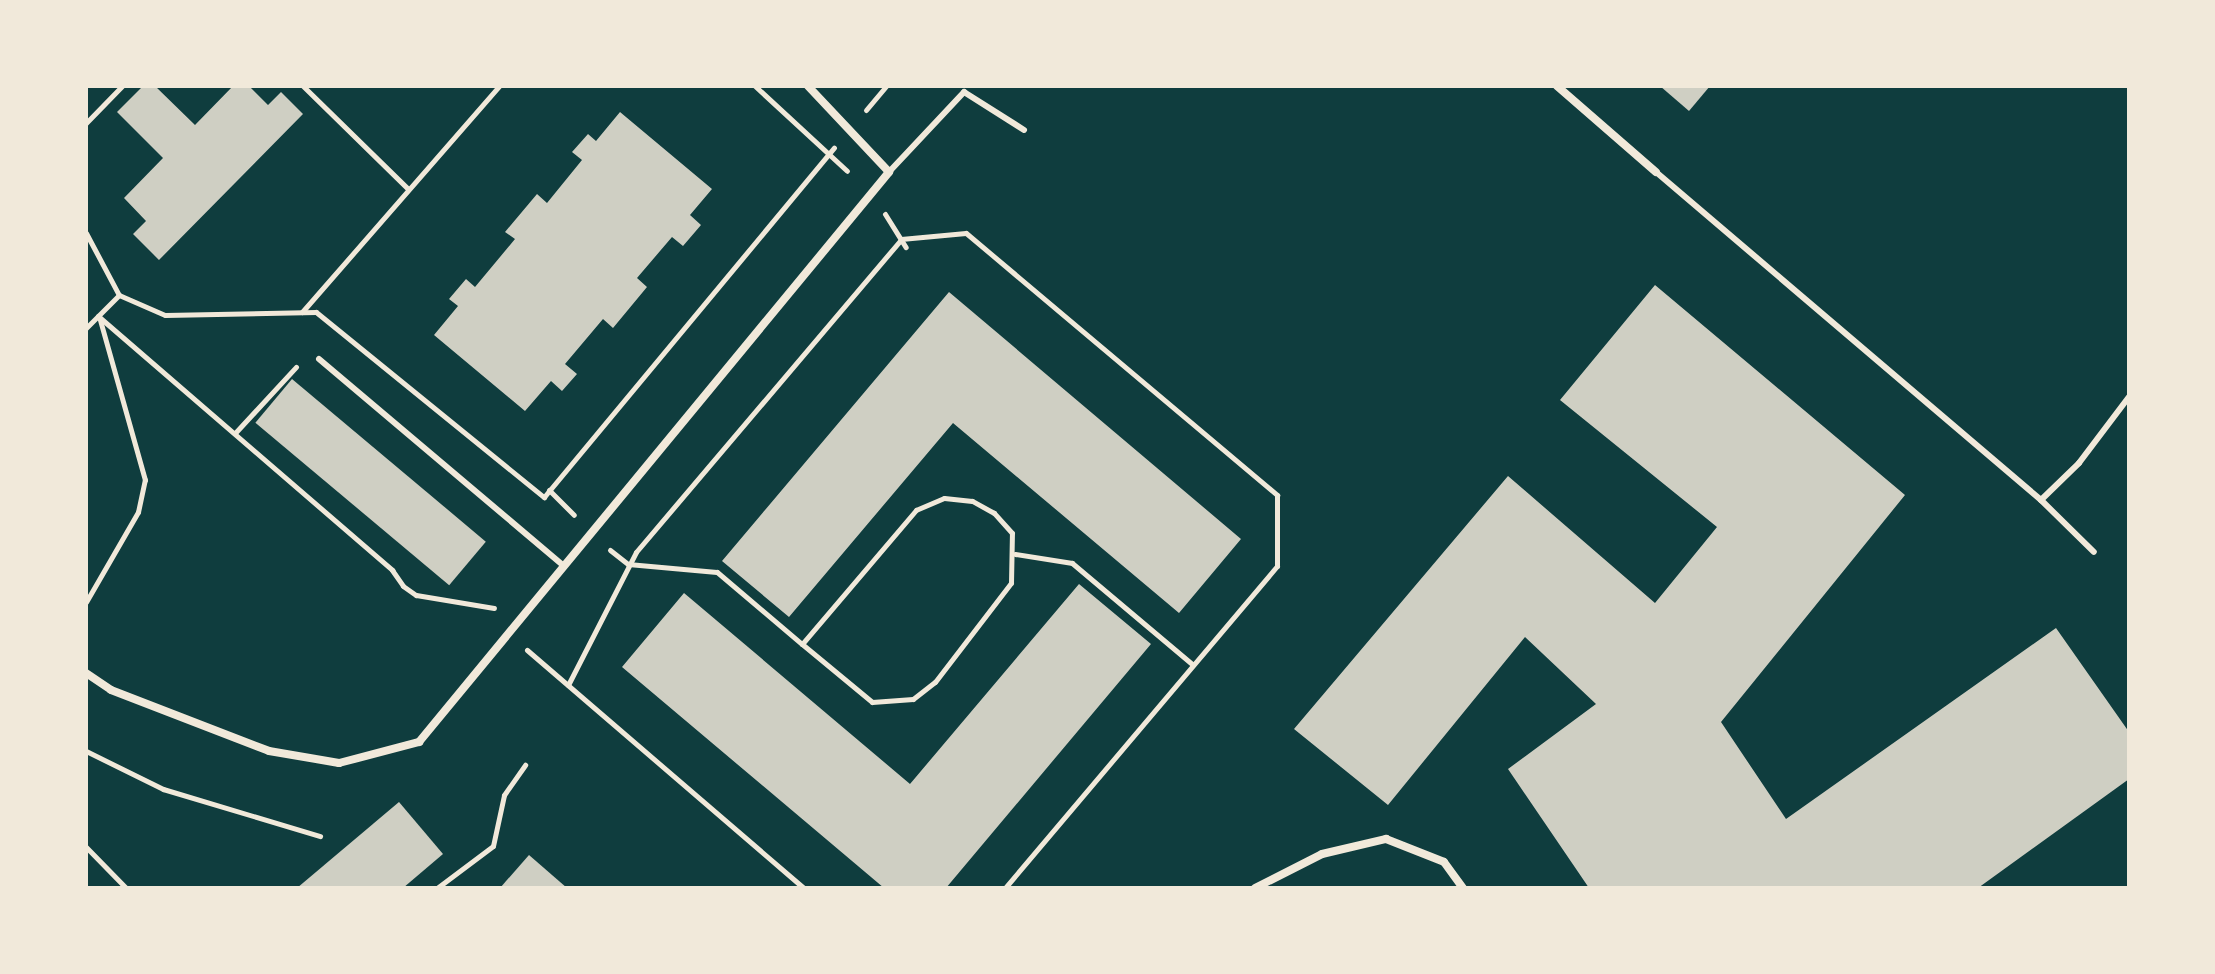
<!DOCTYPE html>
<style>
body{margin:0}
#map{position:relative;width:2215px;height:974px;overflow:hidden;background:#0f3d3e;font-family:"Asap Condensed",sans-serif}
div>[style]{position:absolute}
.building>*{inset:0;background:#cfcfc3;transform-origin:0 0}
.path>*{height:5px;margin:-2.5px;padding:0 2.5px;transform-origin:2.5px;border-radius:2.5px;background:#f1e9da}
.service>*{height:6px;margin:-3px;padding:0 3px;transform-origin:3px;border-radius:3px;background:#f1e9da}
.minor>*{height:8px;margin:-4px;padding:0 4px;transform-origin:4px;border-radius:4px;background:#f1e9da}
span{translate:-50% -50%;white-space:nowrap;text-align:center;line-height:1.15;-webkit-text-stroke:7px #f1e9da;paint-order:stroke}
.frame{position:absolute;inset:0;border:88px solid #f1e9da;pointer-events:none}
</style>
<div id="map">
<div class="building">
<i style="clip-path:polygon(143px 86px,155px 86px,195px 125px,233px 86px,249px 86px,268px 105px,281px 92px,303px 114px,159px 260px,133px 234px,146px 221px,124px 198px,163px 158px,117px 112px)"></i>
<i style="clip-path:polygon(1660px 86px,1710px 86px,1689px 111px)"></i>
<i style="clip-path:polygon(620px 112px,712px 189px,690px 215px,701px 225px,683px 246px,672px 237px,637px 278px,647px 287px,613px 328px,603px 319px,565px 364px,577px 374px,562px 391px,551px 381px,525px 411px,434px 335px,458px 306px,449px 299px,466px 279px,475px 287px,515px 239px,505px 232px,537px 194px,547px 203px,582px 160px,572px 152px,588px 134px,596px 141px)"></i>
<i style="clip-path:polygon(1655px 285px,1905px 495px,1721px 722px,1786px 819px,2056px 628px,2129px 732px,2129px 779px,1978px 888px,1589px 888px,1508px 769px,1596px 704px,1525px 637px,1388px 805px,1294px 729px,1508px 476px,1655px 603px,1717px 527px,1560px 400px)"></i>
<i style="clip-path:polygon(949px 292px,1241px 539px,1179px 613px,953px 423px,789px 617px,722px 561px)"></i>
<i style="left:292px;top:379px;width:253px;height:57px;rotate:40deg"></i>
<i style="clip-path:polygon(1079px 584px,1151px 644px,946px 888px,884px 888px,622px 667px,684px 593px,910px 784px)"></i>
<i style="clip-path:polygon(399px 802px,443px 854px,403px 888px,297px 888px)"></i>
<i style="clip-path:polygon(529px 855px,567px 888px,500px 888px)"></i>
</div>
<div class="path">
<i style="left:303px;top:86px;width:147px;rotate:44.4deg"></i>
<i style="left:755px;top:86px;width:125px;rotate:42.7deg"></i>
<i style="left:866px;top:110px;width:31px;rotate:-50deg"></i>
<i style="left:86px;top:123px;width:52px;rotate:-45.8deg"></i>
<i style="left:885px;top:214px;width:39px;rotate:58deg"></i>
<i style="left:86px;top:233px;width:70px;rotate:62deg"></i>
<i style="left:119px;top:295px;width:47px;rotate:135deg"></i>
<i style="left:119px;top:295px;width:50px;rotate:23.5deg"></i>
<i style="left:165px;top:315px;width:151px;rotate:-1.1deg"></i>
<i style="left:316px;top:312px;width:294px;rotate:39.1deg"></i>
<i style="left:544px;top:497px;width:454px;rotate:-50.3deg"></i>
<i style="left:302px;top:312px;width:300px;rotate:-48.9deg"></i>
<i style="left:98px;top:316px;width:389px;rotate:40.8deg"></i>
<i style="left:392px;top:570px;width:19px;rotate:55deg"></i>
<i style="left:403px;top:586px;width:16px;rotate:35deg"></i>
<i style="left:416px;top:595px;width:79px;rotate:9.5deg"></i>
<i style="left:235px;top:433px;width:90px;rotate:-47.3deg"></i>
<i style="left:549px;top:490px;width:35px;rotate:45deg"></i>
<i style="left:610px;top:550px;width:23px;rotate:38deg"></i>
<i style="left:628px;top:564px;width:89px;rotate:5.1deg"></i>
<i style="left:717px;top:572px;width:111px;rotate:40.3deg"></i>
<i style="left:802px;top:644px;width:91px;rotate:39.6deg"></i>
<i style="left:872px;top:702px;width:41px;rotate:-4.2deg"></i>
<i style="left:913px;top:699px;width:28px;rotate:-38deg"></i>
<i style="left:935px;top:682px;width:125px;rotate:-52.5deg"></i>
<i style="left:1011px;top:583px;width:50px;rotate:-88.9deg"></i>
<i style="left:1012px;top:533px;width:27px;rotate:-132deg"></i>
<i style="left:994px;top:513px;width:25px;rotate:-151deg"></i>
<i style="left:972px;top:501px;width:28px;rotate:-174deg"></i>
<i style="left:944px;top:498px;width:30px;rotate:157deg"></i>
<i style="left:916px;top:510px;width:176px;rotate:130.4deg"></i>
<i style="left:1015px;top:554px;width:58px;rotate:9deg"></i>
<i style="left:1072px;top:563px;width:158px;rotate:40.1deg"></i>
<i style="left:86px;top:602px;width:104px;rotate:-60deg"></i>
<i style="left:138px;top:512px;width:33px;rotate:-78deg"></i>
<i style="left:145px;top:480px;width:170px;rotate:-105.7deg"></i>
<i style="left:527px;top:650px;width:365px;rotate:40.7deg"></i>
<i style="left:568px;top:685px;width:149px;rotate:-62.9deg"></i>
<i style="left:636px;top:552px;width:410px;rotate:-49.7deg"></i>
<i style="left:901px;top:239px;width:65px;rotate:-5.3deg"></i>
<i style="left:966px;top:233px;width:407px;rotate:40.1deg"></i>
<i style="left:1277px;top:495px;width:71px;rotate:90deg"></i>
<i style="left:1277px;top:566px;width:422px;rotate:130.2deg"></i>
<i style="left:86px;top:751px;width:86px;rotate:26.3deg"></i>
<i style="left:163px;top:789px;width:164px;rotate:16.7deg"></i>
<i style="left:86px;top:847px;width:57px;rotate:45.7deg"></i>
<i style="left:437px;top:888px;width:70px;rotate:-36.9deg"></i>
<i style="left:493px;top:846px;width:52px;rotate:-77.8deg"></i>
<i style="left:504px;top:795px;width:37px;rotate:-55deg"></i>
</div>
<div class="service">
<i style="left:889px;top:172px;width:110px;rotate:-46.8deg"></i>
<i style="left:964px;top:92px;width:71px;rotate:32.3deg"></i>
<i style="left:1656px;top:172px;width:506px;rotate:40.43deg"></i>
<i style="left:2041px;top:500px;width:53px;rotate:-44.2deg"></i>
<i style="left:2079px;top:463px;width:83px;rotate:-52.9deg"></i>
<i style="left:319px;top:359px;width:321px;rotate:40.2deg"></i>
<i style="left:2041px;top:500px;width:74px;rotate:44.5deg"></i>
</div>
<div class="minor">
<i style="left:1557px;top:86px;width:131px;rotate:41deg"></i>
<i style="left:86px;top:673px;width:30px;rotate:34deg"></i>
<i style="left:111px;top:690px;width:169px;rotate:21.1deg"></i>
<i style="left:269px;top:751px;width:71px;rotate:9.7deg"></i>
<i style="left:339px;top:763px;width:83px;rotate:-14.7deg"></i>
<i style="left:419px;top:742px;width:739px;rotate:-50.49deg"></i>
<i style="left:889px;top:172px;width:118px;rotate:-133.3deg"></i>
<i style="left:1255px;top:888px;width:75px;rotate:-26.9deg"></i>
<i style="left:1322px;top:854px;width:66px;rotate:-13.2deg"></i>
<i style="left:1386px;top:839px;width:62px;rotate:21.6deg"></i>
<i style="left:1444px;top:862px;width:32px;rotate:54deg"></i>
</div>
<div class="frame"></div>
</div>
